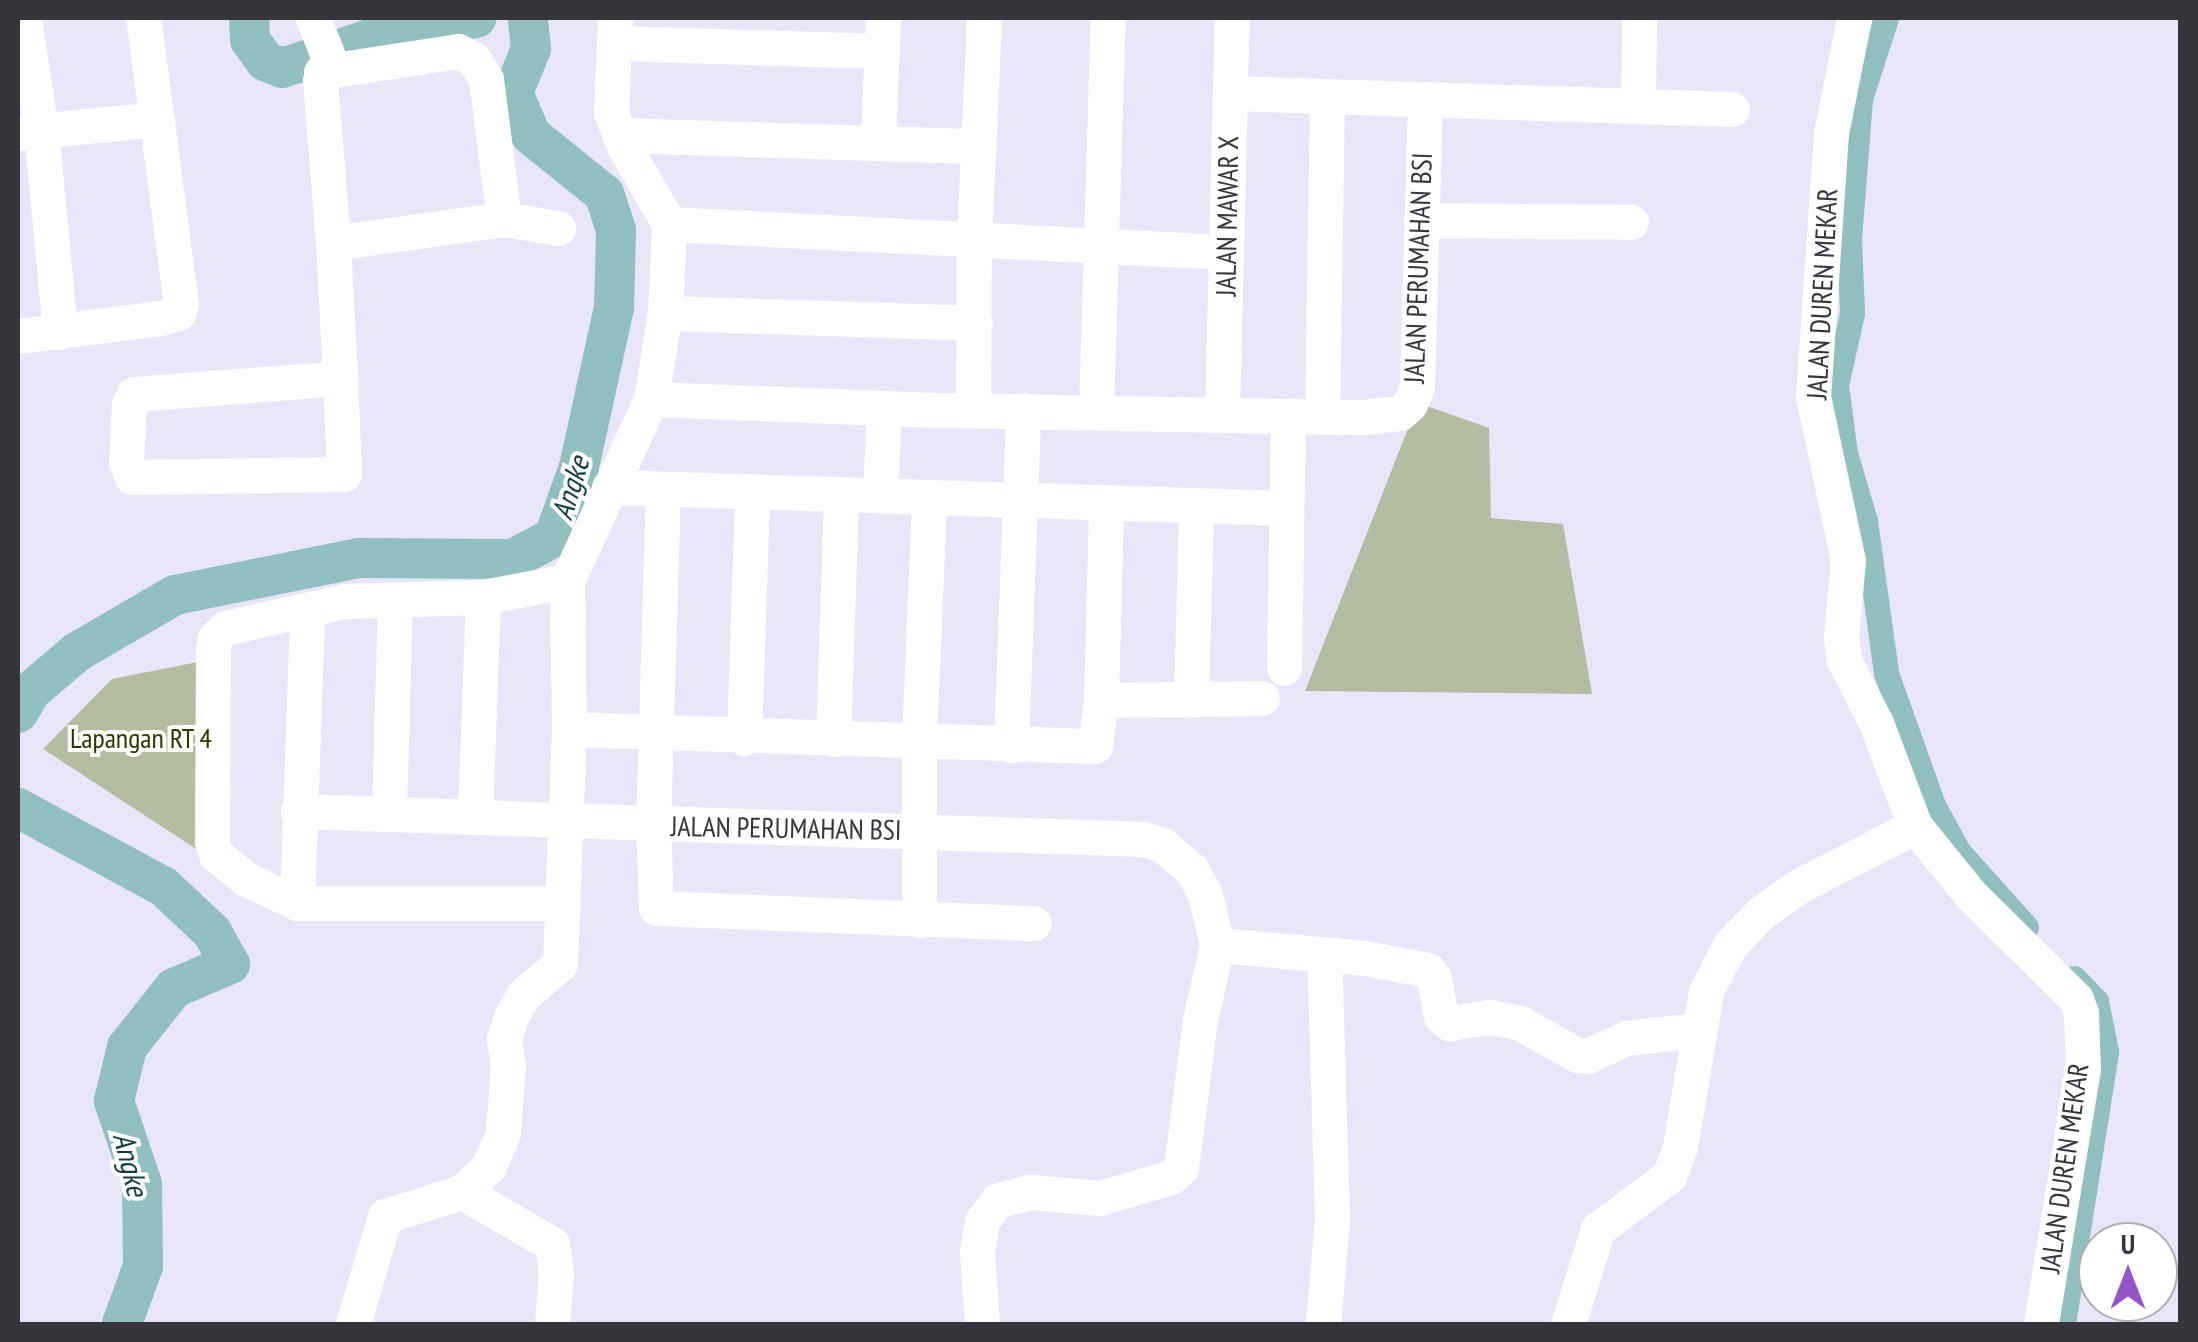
<!DOCTYPE html>
<style>
body{margin:0}
#map{position:relative;width:2198px;height:1342px;overflow:hidden;background:#e9e6f9;font-family:"PT Sans Narrow",sans-serif}
div>[style]{position:absolute}
.green>*{inset:0;background:#b4bca1}
.canal>*{height:25px;margin:-12.5px;padding:0 12.5px;transform-origin:12.5px;border-radius:12.5px;background:#92bfbf}
.river>*{height:40px;margin:-20px;padding:0 20px;transform-origin:20px;border-radius:20px;background:#92bfbf}
.minor>*{height:35px;margin:-17.5px;padding:0 17.5px;transform-origin:17.5px;border-radius:17.5px;background:#fff}
span{translate:-50% -50%;white-space:nowrap;text-align:center;line-height:1.15;-webkit-text-stroke:8px #fff;paint-order:stroke}
.street-label{font-size:28px;color:#36353c}
.park-label{font-size:28px;color:#2d3800}
.water-label{font-size:30px;color:#133e3e;font-style:italic}
.frame{position:absolute;inset:0;border:20px solid #36353c;pointer-events:none}
.north{position:absolute;left:2078px;top:1222px;width:100px;height:100px;box-sizing:border-box;background:#fff;border:2px solid #afaeb1;border-radius:50%;rotate:0deg;font-size:28px;font-weight:700;line-height:40px;text-align:center;color:#36353c}
.north::after{content:'';display:block;margin:auto;width:35px;height:45px;background:#9553c8;clip-path:polygon(50% 0,100% 100%,50% 72%,0 100%)}
</style>
<div id="map">
<div class="green">
<i style="clip-path:polygon(1418px 403px,1489px 428px,1491px 518px,1563px 524px,1592px 694px,1305px 691px)"></i>
<i style="clip-path:polygon(203px 661px,207px 856px,43px 749px,112px 679px)"></i>
</div>
<div class="canal">
<i style="left:1886px;top:18px;width:85px;rotate:107.8deg"></i>
<i style="left:1860px;top:99px;width:141px;rotate:94.5deg"></i>
<i style="left:1849px;top:240px;width:73px;rotate:87.6deg"></i>
<i style="left:1852px;top:313px;width:74px;rotate:102.5deg"></i>
<i style="left:1836px;top:385px;width:69px;rotate:82.5deg"></i>
<i style="left:1845px;top:453px;width:71px;rotate:73.6deg"></i>
<i style="left:1865px;top:521px;width:153px;rotate:82.1deg"></i>
<i style="left:1886px;top:673px;width:140px;rotate:70.4deg"></i>
<i style="left:1933px;top:805px;width:52px;rotate:61.5deg"></i>
<i style="left:1958px;top:851px;width:102px;rotate:48.2deg"></i>
<i style="left:2063px;top:1324px;width:276px;rotate:-81deg"></i>
<i style="left:2106px;top:1051px;width:51px;rotate:-101.3deg"></i>
<i style="left:2096px;top:1001px;width:32px;rotate:-134deg"></i>
</div>
<div class="river">
<i style="left:249px;top:18px;width:22px;rotate:87deg"></i>
<i style="left:250px;top:40px;width:26px;rotate:54deg"></i>
<i style="left:265px;top:61px;width:18px;rotate:22deg"></i>
<i style="left:282px;top:68px;width:105px;rotate:-18.3deg"></i>
<i style="left:382px;top:35px;width:96px;rotate:-10.3deg"></i>
<i style="left:18px;top:713px;width:26px;rotate:-59deg"></i>
<i style="left:31px;top:691px;width:60px;rotate:-40.3deg"></i>
<i style="left:77px;top:652px;width:113px;rotate:-30.2deg"></i>
<i style="left:175px;top:595px;width:188px;rotate:-11.4deg"></i>
<i style="left:359px;top:558px;width:154px;rotate:0.4deg"></i>
<i style="left:513px;top:559px;width:47px;rotate:-28.2deg"></i>
<i style="left:554px;top:537px;width:74px;rotate:-70.3deg"></i>
<i style="left:579px;top:467px;width:163px;rotate:-77.6deg"></i>
<i style="left:614px;top:308px;width:78px;rotate:-88.5deg"></i>
<i style="left:616px;top:230px;width:38px;rotate:-108deg"></i>
<i style="left:604px;top:194px;width:94px;rotate:-141.1deg"></i>
<i style="left:531px;top:135px;width:46px;rotate:-113.2deg"></i>
<i style="left:513px;top:93px;width:48px;rotate:-67.8deg"></i>
<i style="left:531px;top:49px;width:31px;rotate:-96deg"></i>
<i style="left:18px;top:808px;width:166px;rotate:28.4deg"></i>
<i style="left:164px;top:887px;width:66px;rotate:43.2deg"></i>
<i style="left:212px;top:932px;width:37px;rotate:61deg"></i>
<i style="left:230px;top:964px;width:61px;rotate:156.8deg"></i>
<i style="left:174px;top:988px;width:75px;rotate:128.5deg"></i>
<i style="left:127px;top:1047px;width:56px;rotate:103.5deg"></i>
<i style="left:114px;top:1101px;width:88px;rotate:71.4deg"></i>
<i style="left:142px;top:1184px;width:82px;rotate:89.3deg"></i>
<i style="left:143px;top:1266px;width:62px;rotate:109.9deg"></i>
</div>
<div class="minor">
<i style="left:24px;top:18px;width:113px;rotate:81.4deg"></i>
<i style="left:41px;top:130px;width:203px;rotate:84.6deg"></i>
<i style="left:313px;top:18px;width:46px;rotate:68.4deg"></i>
<i style="left:330px;top:61px;width:22px;rotate:117deg"></i>
<i style="left:320px;top:81px;width:163px;rotate:85.4deg"></i>
<i style="left:333px;top:243px;width:135px;rotate:87deg"></i>
<i style="left:340px;top:378px;width:96px;rotate:87.6deg"></i>
<i style="left:344px;top:474px;width:212px;rotate:179.2deg"></i>
<i style="left:132px;top:477px;width:16px;rotate:-112deg"></i>
<i style="left:126px;top:462px;width:58px;rotate:-87deg"></i>
<i style="left:129px;top:404px;width:11px;rotate:-63deg"></i>
<i style="left:134px;top:394px;width:207px;rotate:-4.4deg"></i>
<i style="left:615px;top:18px;width:95px;rotate:92.4deg"></i>
<i style="left:611px;top:113px;width:35px;rotate:68deg"></i>
<i style="left:624px;top:146px;width:90px;rotate:60deg"></i>
<i style="left:1854px;top:18px;width:117px;rotate:101.3deg"></i>
<i style="left:1831px;top:133px;width:264px;rotate:93.9deg"></i>
<i style="left:1813px;top:396px;width:168px;rotate:78deg"></i>
<i style="left:1848px;top:560px;width:77px;rotate:95.2deg"></i>
<i style="left:1841px;top:637px;width:23px;rotate:83deg"></i>
<i style="left:1844px;top:660px;width:71px;rotate:63.1deg"></i>
<i style="left:1876px;top:723px;width:110px;rotate:69.3deg"></i>
<i style="left:1915px;top:826px;width:87px;rotate:51deg"></i>
<i style="left:1970px;top:894px;width:149px;rotate:44.7deg"></i>
<i style="left:2076px;top:999px;width:15px;rotate:70deg"></i>
<i style="left:2081px;top:1013px;width:56px;rotate:88deg"></i>
<i style="left:2083px;top:1069px;width:258px;rotate:99.4deg"></i>
<i style="left:614px;top:43px;width:268px;rotate:1.7deg"></i>
<i style="left:321px;top:72px;width:139px;rotate:-8.7deg"></i>
<i style="left:458px;top:51px;width:17px;rotate:28deg"></i>
<i style="left:473px;top:59px;width:24px;rotate:57deg"></i>
<i style="left:486px;top:79px;width:141px;rotate:82.7deg"></i>
<i style="left:1230px;top:93px;width:502px;rotate:1.83deg"></i>
<i style="left:1638px;top:106px;width:88px;rotate:-89.3deg"></i>
<i style="left:18px;top:133px;width:140px;rotate:-5.8deg"></i>
<i style="left:619px;top:135px;width:360px;rotate:1.8deg"></i>
<i style="left:878px;top:141px;width:123px;rotate:-87.7deg"></i>
<i style="left:1421px;top:220px;width:210px;rotate:0.5deg"></i>
<i style="left:669px;top:224px;width:558px;rotate:2.88deg"></i>
<i style="left:333px;top:243px;width:173px;rotate:-8deg"></i>
<i style="left:504px;top:219px;width:55px;rotate:9.5deg"></i>
<i style="left:665px;top:313px;width:310px;rotate:1.8deg"></i>
<i style="left:18px;top:336px;width:144px;rotate:-7.2deg"></i>
<i style="left:161px;top:318px;width:18px;rotate:-16deg"></i>
<i style="left:178px;top:313px;width:9px;rotate:-69deg"></i>
<i style="left:181px;top:305px;width:290px;rotate:-97.5deg"></i>
<i style="left:651px;top:399px;width:293px;rotate:2.2deg"></i>
<i style="left:944px;top:410px;width:419px;rotate:1deg"></i>
<i style="left:1363px;top:417px;width:37px;rotate:-6deg"></i>
<i style="left:1400px;top:413px;width:13px;rotate:-42deg"></i>
<i style="left:1410px;top:404px;width:18px;rotate:-68deg"></i>
<i style="left:1417px;top:387px;width:288px;rotate:-88.4deg"></i>
<i style="left:973px;top:410px;width:170px;rotate:-89.7deg"></i>
<i style="left:974px;top:240px;width:222px;rotate:-87.4deg"></i>
<i style="left:1096px;top:411px;width:393px;rotate:-88.3deg"></i>
<i style="left:1222px;top:414px;width:396px;rotate:-88.6deg"></i>
<i style="left:1322px;top:416px;width:320px;rotate:-89.1deg"></i>
<i style="left:609px;top:487px;width:677px;rotate:1.78deg"></i>
<i style="left:663px;top:489px;width:336px;rotate:91.7deg"></i>
<i style="left:653px;top:825px;width:83px;rotate:87.9deg"></i>
<i style="left:656px;top:908px;width:378px;rotate:2.3deg"></i>
<i style="left:880px;top:495px;width:87px;rotate:-87.4deg"></i>
<i style="left:1284px;top:668px;width:252px;rotate:-89.1deg"></i>
<i style="left:1101px;top:700px;width:161px;rotate:-0.7deg"></i>
<i style="left:1191px;top:700px;width:193px;rotate:-88.5deg"></i>
<i style="left:569px;top:729px;width:526px;rotate:1.85deg"></i>
<i style="left:1095px;top:746px;width:46px;rotate:-82.6deg"></i>
<i style="left:1101px;top:700px;width:196px;rotate:-88.5deg"></i>
<i style="left:744px;top:738px;width:246px;rotate:-88.1deg"></i>
<i style="left:833px;top:739px;width:244px;rotate:-88.1deg"></i>
<i style="left:1011px;top:745px;width:335px;rotate:-87.9deg"></i>
<i style="left:298px;top:811px;width:845px;rotate:1.9deg"></i>
<i style="left:1143px;top:839px;width:19px;rotate:16deg"></i>
<i style="left:1161px;top:844px;width:40px;rotate:40deg"></i>
<i style="left:1192px;top:870px;width:27px;rotate:62deg"></i>
<i style="left:1205px;top:894px;width:52px;rotate:76.8deg"></i>
<i style="left:1217px;top:945px;width:149px;rotate:5deg"></i>
<i style="left:1365px;top:958px;width:64px;rotate:10.8deg"></i>
<i style="left:1428px;top:970px;width:10px;rotate:53deg"></i>
<i style="left:1434px;top:978px;width:39px;rotate:80deg"></i>
<i style="left:1441px;top:1016px;width:11px;rotate:41deg"></i>
<i style="left:1449px;top:1023px;width:41px;rotate:-8.3deg"></i>
<i style="left:1490px;top:1017px;width:31px;rotate:11deg"></i>
<i style="left:1520px;top:1023px;width:65px;rotate:29.3deg"></i>
<i style="left:1577px;top:1055px;width:11px;rotate:5deg"></i>
<i style="left:1588px;top:1056px;width:42px;rotate:-25.3deg"></i>
<i style="left:1626px;top:1038px;width:71px;rotate:-6.4deg"></i>
<i style="left:389px;top:813px;width:212px;rotate:-88.4deg"></i>
<i style="left:475px;top:816px;width:219px;rotate:-87.9deg"></i>
<i style="left:297px;top:903px;width:292px;rotate:-88deg"></i>
<i style="left:563px;top:903px;width:266px;rotate:180deg"></i>
<i style="left:297px;top:903px;width:56px;rotate:-154.8deg"></i>
<i style="left:246px;top:879px;width:38px;rotate:-141deg"></i>
<i style="left:216px;top:855px;width:14px;rotate:-107deg"></i>
<i style="left:212px;top:842px;width:193px;rotate:-89.7deg"></i>
<i style="left:213px;top:649px;width:11px;rotate:-80deg"></i>
<i style="left:215px;top:638px;width:14px;rotate:-45deg"></i>
<i style="left:225px;top:628px;width:123px;rotate:-12.7deg"></i>
<i style="left:345px;top:601px;width:138px;rotate:-1.7deg"></i>
<i style="left:483px;top:597px;width:86px;rotate:-10.8deg"></i>
<i style="left:919px;top:920px;width:180px;rotate:-90deg"></i>
<i style="left:919px;top:740px;width:242px;rotate:-87.6deg"></i>
<i style="left:462px;top:1192px;width:104px;rotate:30deg"></i>
<i style="left:552px;top:1244px;width:28px;rotate:82deg"></i>
<i style="left:556px;top:1272px;width:52px;rotate:94.4deg"></i>
<i style="left:353px;top:1324px;width:113px;rotate:-73.5deg"></i>
<i style="left:385px;top:1216px;width:81px;rotate:-17.3deg"></i>
<i style="left:462px;top:1192px;width:37px;rotate:-44deg"></i>
<i style="left:489px;top:1166px;width:36px;rotate:-67deg"></i>
<i style="left:503px;top:1133px;width:68px;rotate:-85.8deg"></i>
<i style="left:508px;top:1065px;width:26px;rotate:-99deg"></i>
<i style="left:504px;top:1039px;width:23px;rotate:-72deg"></i>
<i style="left:511px;top:1017px;width:25px;rotate:-61deg"></i>
<i style="left:523px;top:995px;width:48px;rotate:-40deg"></i>
<i style="left:560px;top:964px;width:235px;rotate:-87.8deg"></i>
<i style="left:569px;top:729px;width:148px;rotate:-90.8deg"></i>
<i style="left:567px;top:581px;width:200px;rotate:-65.2deg"></i>
<i style="left:651px;top:399px;width:87px;rotate:-80.8deg"></i>
<i style="left:665px;top:313px;width:89px;rotate:-87.4deg"></i>
<i style="left:982px;top:1324px;width:72px;rotate:-94deg"></i>
<i style="left:977px;top:1252px;width:31px;rotate:-81deg"></i>
<i style="left:982px;top:1221px;width:26px;rotate:-53deg"></i>
<i style="left:998px;top:1200px;width:33px;rotate:-14deg"></i>
<i style="left:1030px;top:1192px;width:70px;rotate:4.9deg"></i>
<i style="left:1100px;top:1198px;width:74px;rotate:-16.5deg"></i>
<i style="left:1171px;top:1177px;width:13px;rotate:-42deg"></i>
<i style="left:1181px;top:1168px;width:149px;rotate:-82.7deg"></i>
<i style="left:1200px;top:1020px;width:77px;rotate:-77.2deg"></i>
<i style="left:1323px;top:1324px;width:106px;rotate:-85.1deg"></i>
<i style="left:1332px;top:1218px;width:264px;rotate:-91.7deg"></i>
<i style="left:1568px;top:1324px;width:100px;rotate:-72.5deg"></i>
<i style="left:1598px;top:1229px;width:89px;rotate:-36.7deg"></i>
<i style="left:1669px;top:1176px;width:31px;rotate:-69deg"></i>
<i style="left:1680px;top:1147px;width:158px;rotate:-80.5deg"></i>
<i style="left:1706px;top:991px;width:52px;rotate:-62.4deg"></i>
<i style="left:1730px;top:945px;width:46px;rotate:-45.9deg"></i>
<i style="left:1762px;top:912px;width:45px;rotate:-35.1deg"></i>
<i style="left:1799px;top:886px;width:131px;rotate:-27.3deg"></i>
</div>
<div class="street-label">
<span style="left:1227px;top:216px;rotate:-89deg">JALAN MAWAR X</span>
<span style="left:1418px;top:268px;rotate:-88deg">JALAN PERUMAHAN BSI</span>
<span style="left:1822px;top:294px;rotate:-87deg">JALAN DUREN MEKAR</span>
<span style="left:786px;top:828px;rotate:1deg">JALAN PERUMAHAN BSI</span>
<span style="left:2064px;top:1168px;rotate:-82deg">JALAN DUREN MEKAR</span>
</div>
<div class="park-label">
<span style="left:141px;top:738px">Lapangan RT 4</span>
</div>
<div class="water-label">
<span style="left:570px;top:488px;rotate:-73deg">Angke</span>
<span style="left:131px;top:1164px;rotate:76deg">Angke</span>
</div>
<div class="frame"></div>
<div class="north">U</div>
</div>
